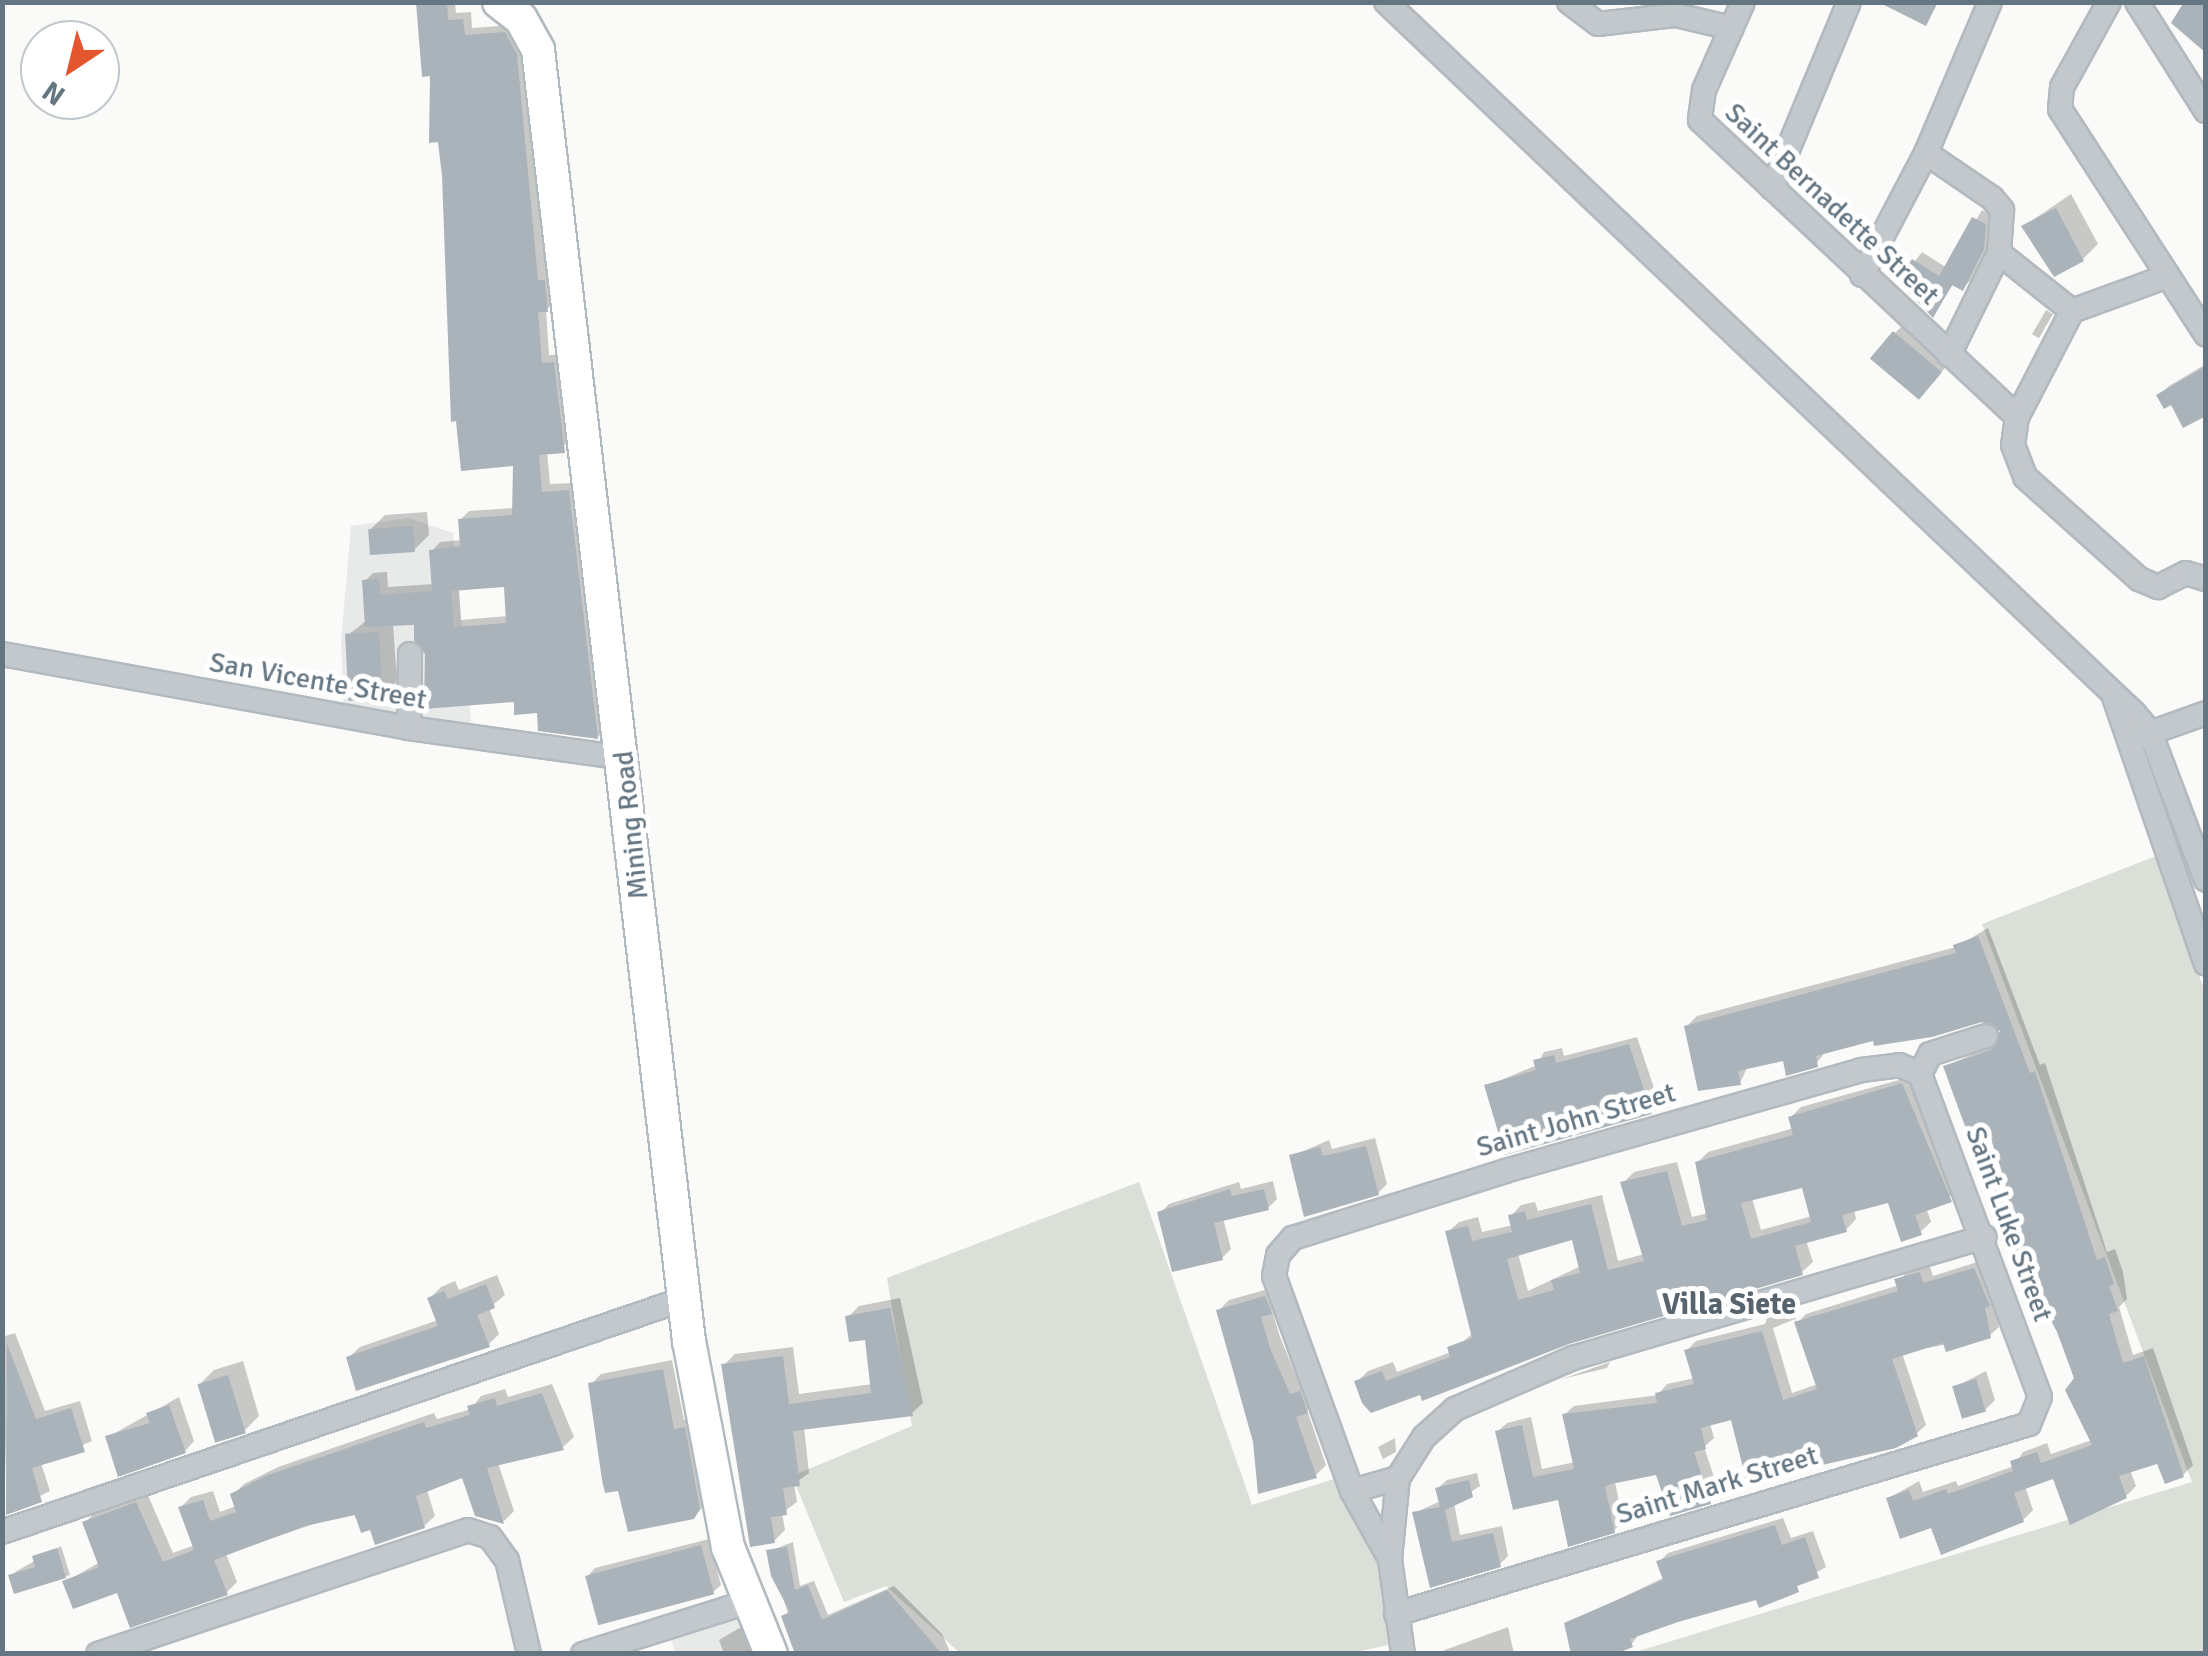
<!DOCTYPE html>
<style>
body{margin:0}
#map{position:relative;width:2208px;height:1656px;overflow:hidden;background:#fafaf8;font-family:Signika,sans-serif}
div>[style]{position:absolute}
.built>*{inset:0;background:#e8e9e9}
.green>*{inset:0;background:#dadfd7}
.shadow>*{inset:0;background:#0003;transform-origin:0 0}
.building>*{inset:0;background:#aab3b9;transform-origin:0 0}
.roads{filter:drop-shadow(2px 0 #b3babf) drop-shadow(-2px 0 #b3babf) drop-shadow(0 2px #b3babf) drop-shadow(0 -2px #b3babf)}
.street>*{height:22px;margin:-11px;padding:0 11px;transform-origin:11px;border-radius:11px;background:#c3c8cc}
.secondary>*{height:32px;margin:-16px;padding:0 16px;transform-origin:16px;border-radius:16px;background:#fff}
span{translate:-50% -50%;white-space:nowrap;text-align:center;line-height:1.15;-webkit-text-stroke:10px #fff;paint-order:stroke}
.street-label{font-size:28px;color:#657683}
.neighbourhood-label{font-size:30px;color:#57646e;font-weight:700}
.frame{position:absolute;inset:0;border:5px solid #657683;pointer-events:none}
.north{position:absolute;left:20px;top:20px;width:100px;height:100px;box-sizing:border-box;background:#fff;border:2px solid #c1c8cd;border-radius:50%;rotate:215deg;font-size:28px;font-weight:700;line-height:40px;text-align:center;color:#657683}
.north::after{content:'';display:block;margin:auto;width:35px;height:45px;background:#e4572e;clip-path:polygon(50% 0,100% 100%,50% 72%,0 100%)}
</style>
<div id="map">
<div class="built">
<i style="clip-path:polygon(408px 518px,453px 533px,472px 732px,344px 708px,341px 642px,351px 526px)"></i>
<i style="clip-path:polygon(741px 1618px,757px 1653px,675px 1653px,670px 1636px)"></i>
</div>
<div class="green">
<i style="clip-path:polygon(2156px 856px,2205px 992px,2205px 1653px,1629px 1654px,2192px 1482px,1982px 924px)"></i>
<i style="clip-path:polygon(1139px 1182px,1252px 1505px,1340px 1477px,1378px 1557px,1388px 1645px,1347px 1654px,960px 1653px,886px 1586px,844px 1602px,792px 1476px,912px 1426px,887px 1278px)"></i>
</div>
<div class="shadow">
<i style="clip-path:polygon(evenodd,418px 2px,455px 2px,456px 13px,471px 12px,472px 28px,513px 25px,527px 54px,533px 159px,556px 301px,546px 310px,549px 355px,561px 355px,572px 442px,547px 452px,550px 484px,577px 483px,606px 729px,598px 737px,428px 653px,417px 622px,393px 624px,397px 681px,382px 696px,348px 635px,367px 620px,365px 581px,373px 573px,387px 572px,388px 587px,434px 584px,432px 551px,440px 542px,462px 540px,460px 520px,469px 511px,514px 508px,515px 464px,445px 176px,418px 2px,506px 585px,508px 616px,461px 620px,459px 588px,506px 585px)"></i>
<i style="clip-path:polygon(2071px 194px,2098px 244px,2083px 259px,2024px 226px)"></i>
<i style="clip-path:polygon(1982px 210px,1993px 216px,1991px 239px,1971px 280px,1963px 288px,1954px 283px,1933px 315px,1906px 273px,1922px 252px,1947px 268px)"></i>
<i style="left:2046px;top:310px;width:8px;height:28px;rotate:30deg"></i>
<i style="clip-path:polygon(1910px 318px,1955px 356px,1934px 381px,1895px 333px)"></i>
<i style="clip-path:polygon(2206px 364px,2206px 413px,2159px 395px,2169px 386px)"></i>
<i style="clip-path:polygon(427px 512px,429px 535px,414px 550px,370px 530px,385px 515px)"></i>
<i style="clip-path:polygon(1988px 928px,2040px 1065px,2045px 1063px,2107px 1252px,2115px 1249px,2123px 1272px,2127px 1299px,2119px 1307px,2133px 1355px,2153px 1348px,2193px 1465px,2183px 1475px,2159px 1460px,2130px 1470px,2136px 1486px,2126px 1496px,2055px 1476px,2025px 1486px,2033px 1510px,2023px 1520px,1933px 1525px,1889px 1498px,1919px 1481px,1923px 1492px,1956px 1481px,1958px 1486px,2014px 1466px,2023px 1452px,2047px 1443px,2051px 1454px,2092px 1440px,2060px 1331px,2018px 1250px,2026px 1242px,2012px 1206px,1994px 1179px,2004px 1169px,1990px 1130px,1946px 1066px,1998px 1043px,2004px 1031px,1983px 1019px,1874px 1038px,1826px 1051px,1816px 1064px,1785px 1058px,1748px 1066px,1740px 1083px,1687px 1026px,1697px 1016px,1956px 947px)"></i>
<i style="clip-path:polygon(1637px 1037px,1659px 1103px,1650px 1112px,1487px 1086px,1537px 1065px,1544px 1052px,1562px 1048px,1564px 1056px)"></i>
<i style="clip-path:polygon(evenodd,1917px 1075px,1961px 1190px,1927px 1210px,1931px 1222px,1920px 1232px,1890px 1200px,1854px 1209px,1856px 1219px,1846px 1230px,1806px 1240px,1813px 1262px,1802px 1272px,1715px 1293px,1372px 1410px,1357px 1382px,1368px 1371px,1393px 1362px,1397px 1372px,1451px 1352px,1473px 1333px,1448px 1232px,1459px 1222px,1478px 1217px,1482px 1232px,1513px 1225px,1511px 1216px,1521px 1205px,1535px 1202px,1538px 1211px,1602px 1195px,1618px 1261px,1645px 1254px,1623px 1183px,1634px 1172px,1677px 1162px,1692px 1217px,1708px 1213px,1697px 1163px,1708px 1152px,1794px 1128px,1791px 1117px,1801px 1107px,1917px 1075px,1804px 1185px,1812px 1216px,1761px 1230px,1752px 1198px,1804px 1185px,1917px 1075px,1574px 1237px,1581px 1266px,1528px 1291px,1518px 1253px,1574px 1237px)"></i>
<i style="clip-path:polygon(1375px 1138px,1387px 1184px,1378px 1193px,1292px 1156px,1329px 1140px,1332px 1149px)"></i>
<i style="clip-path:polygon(1273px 1181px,1277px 1199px,1268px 1208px,1223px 1218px,1231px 1249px,1222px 1258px,1160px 1213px,1169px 1204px,1239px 1182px,1241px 1189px)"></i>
<i style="clip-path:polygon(evenodd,1984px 1260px,1999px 1327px,1989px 1336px,1902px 1353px,1926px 1425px,1916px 1434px,1813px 1445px,1778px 1457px,1770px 1470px,1733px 1416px,1710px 1423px,1714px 1438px,1704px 1447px,1719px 1492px,1710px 1502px,1658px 1472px,1615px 1482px,1623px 1521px,1614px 1530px,1560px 1497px,1515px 1507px,1497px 1432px,1507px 1423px,1531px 1417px,1542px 1469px,1575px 1462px,1564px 1415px,1574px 1406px,1658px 1395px,1667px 1384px,1695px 1378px,1687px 1350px,1696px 1341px,1765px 1324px,1768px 1315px,1792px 1308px,1797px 1323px,1806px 1314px,1899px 1285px,1906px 1271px,1929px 1264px,1933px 1276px,1984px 1260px,1795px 1319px,1818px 1384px,1792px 1393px,1773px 1328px,1795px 1319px)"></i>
<i style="clip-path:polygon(497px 1275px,505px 1295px,489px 1308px,499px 1334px,488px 1345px,348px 1358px,360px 1347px,438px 1320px,430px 1298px,441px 1287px,455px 1281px,459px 1290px)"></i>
<i style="clip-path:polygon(1276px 1287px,1281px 1301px,1272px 1310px,1280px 1337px,1300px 1385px,1310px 1382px,1317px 1400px,1307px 1410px,1326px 1465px,1315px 1476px,1255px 1442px,1218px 1311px,1229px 1300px)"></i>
<i style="clip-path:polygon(900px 1298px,923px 1403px,912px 1413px,804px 1427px,809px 1473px,794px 1484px,797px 1502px,782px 1513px,785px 1530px,774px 1541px,724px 1365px,735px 1354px,793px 1347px,799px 1394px,873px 1384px,867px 1337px,848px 1317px,859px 1306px)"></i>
<i style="clip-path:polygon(15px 1333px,45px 1411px,80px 1401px,92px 1441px,41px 1463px,50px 1491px,7px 1512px,2px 1337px)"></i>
<i style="clip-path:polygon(672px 1360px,684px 1420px,695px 1418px,704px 1506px,693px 1517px,591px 1384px,601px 1374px)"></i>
<i style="clip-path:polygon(243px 1361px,259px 1416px,244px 1431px,199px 1385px,214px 1370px)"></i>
<i style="clip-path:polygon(1610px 1362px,1607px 1368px,1562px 1379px)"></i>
<i style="clip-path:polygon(1986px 1371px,1995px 1400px,1985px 1410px,1955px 1387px)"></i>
<i style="clip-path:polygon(552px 1384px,574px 1437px,563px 1447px,498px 1463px,514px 1511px,504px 1521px,477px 1514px,464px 1475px,427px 1490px,435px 1516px,424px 1526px,362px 1530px,352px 1511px,226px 1554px,237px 1582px,226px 1593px,65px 1582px,100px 1562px,85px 1523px,95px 1512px,147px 1493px,173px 1553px,195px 1545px,181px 1507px,191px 1497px,213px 1491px,220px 1512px,236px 1506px,233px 1495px,244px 1484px,278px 1467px,434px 1413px,437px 1419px,471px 1409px,481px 1396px,505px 1389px,508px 1397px)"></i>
<i style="clip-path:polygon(179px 1397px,194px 1441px,185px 1451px,108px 1437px)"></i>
<i style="clip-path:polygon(1395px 1438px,1396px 1452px,1383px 1459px,1378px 1447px)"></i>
<i style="clip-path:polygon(1477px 1473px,1480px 1486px,1454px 1503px,1460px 1535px,1502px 1526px,1508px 1556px,1499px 1565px,1431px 1585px,1414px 1513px,1441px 1501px,1438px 1488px,1447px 1480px)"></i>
<i style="clip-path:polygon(1783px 1518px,1791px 1538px,1813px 1531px,1826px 1567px,1760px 1604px,1757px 1597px,1639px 1634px,1631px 1645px,1567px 1624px,1665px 1577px,1659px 1562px,1668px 1553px)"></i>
<i style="clip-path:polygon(709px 1539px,721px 1585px,713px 1592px,588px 1576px,595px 1568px)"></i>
<i style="clip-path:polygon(793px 1542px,800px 1586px,814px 1581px,828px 1615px,894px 1586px,942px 1634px,951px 1654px,800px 1654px,769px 1551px)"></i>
<i style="clip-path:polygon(61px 1546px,70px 1575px,16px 1591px,15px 1572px)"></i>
<i style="clip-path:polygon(748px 1623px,757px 1654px,724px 1654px,719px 1640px)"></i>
<i style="clip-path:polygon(1508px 1627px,1514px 1654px,1440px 1654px,1442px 1651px)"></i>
</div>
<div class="building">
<i style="clip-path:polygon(evenodd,416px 2px,447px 2px,448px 20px,463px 19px,465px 35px,505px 32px,517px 54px,538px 280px,545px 280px,548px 312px,538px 312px,542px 363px,554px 362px,565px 453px,539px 455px,542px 492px,569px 490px,598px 739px,538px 731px,537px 713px,514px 715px,514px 702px,424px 709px,425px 654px,414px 640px,414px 625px,365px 627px,362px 580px,379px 579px,380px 595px,432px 591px,429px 550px,460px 546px,458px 519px,512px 515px,513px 466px,461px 471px,456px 421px,451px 422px,442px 176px,438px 142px,429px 143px,430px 76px,422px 77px,416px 2px,504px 587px,506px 623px,454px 627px,451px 591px,504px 587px)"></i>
<i style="clip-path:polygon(1878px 2px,1938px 2px,1926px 26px)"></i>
<i style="clip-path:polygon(2184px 2px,2206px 2px,2206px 53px,2171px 23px)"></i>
<i style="clip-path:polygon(2056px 208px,2084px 261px,2054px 277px,2021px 226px)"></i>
<i style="clip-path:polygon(1972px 217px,1986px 224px,1984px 249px,1963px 291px,1952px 285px,1933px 318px,1903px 286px,1909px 278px,1902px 274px,1912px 259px,1939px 276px)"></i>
<i style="left:1893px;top:331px;width:64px;height:36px;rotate:40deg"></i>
<i style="clip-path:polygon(2206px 366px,2206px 416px,2183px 428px,2171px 405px,2164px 409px,2156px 395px)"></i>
<i style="left:413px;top:526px;width:26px;height:45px;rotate:86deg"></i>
<i style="left:379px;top:632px;width:67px;height:34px;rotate:87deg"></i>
<i style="clip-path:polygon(1978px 936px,2030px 1073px,2035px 1071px,2097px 1260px,2105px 1257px,2114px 1284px,2109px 1286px,2118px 1311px,2109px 1314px,2123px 1363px,2144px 1356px,2184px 1477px,2165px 1484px,2157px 1464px,2119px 1476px,2127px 1498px,2070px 1525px,2053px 1479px,2014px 1493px,2024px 1522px,1941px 1555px,1931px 1528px,1900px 1539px,1886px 1498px,1909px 1490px,1913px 1501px,1946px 1489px,1948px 1494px,2013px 1471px,2010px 1461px,2037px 1452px,2041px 1463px,2092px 1445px,2065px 1390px,2074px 1378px,2057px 1332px,2045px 1309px,2038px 1311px,2015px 1249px,2024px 1246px,2011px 1209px,2002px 1212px,1996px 1195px,1991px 1179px,2003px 1175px,1989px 1133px,1970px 1140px,1943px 1066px,1991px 1050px,2000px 1031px,1982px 1022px,1932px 1037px,1874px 1046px,1873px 1041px,1816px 1056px,1818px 1067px,1786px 1076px,1783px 1061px,1738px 1071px,1741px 1085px,1698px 1091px,1684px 1026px,1956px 953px,1953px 945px)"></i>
<i style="clip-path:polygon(1629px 1044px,1652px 1114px,1505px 1155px,1484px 1085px,1536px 1070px,1533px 1060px,1554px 1055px,1556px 1063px)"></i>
<i style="clip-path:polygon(evenodd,1902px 1083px,1952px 1202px,1915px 1215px,1922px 1235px,1901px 1242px,1888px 1203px,1842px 1215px,1847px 1232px,1795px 1246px,1803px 1275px,1569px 1344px,1422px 1401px,1420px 1395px,1371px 1413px,1362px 1403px,1354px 1381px,1382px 1371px,1386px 1381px,1450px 1357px,1447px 1347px,1472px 1338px,1445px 1231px,1468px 1226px,1472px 1241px,1512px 1232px,1508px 1215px,1525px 1211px,1527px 1220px,1591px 1204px,1608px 1270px,1644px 1261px,1620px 1182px,1667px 1171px,1682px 1226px,1707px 1220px,1695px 1162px,1793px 1135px,1788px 1117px,1902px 1083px,1802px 1188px,1811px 1222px,1751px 1239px,1741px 1203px,1802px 1188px,1902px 1083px,1572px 1240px,1580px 1273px,1551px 1280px,1554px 1290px,1518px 1300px,1507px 1259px,1572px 1240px)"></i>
<i style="clip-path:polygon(1366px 1146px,1379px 1195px,1304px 1217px,1289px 1155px,1320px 1147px,1323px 1156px)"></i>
<i style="clip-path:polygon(1230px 1189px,1232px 1196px,1264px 1189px,1269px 1210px,1214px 1223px,1223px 1260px,1172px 1272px,1157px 1212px)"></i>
<i style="clip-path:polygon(1974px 1268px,1990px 1306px,1985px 1308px,1991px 1338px,1946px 1352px,1943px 1343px,1892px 1359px,1918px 1436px,1896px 1448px,1818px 1466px,1812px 1448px,1768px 1463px,1771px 1472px,1746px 1480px,1731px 1420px,1701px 1428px,1706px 1449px,1694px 1452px,1711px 1504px,1670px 1516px,1656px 1475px,1611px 1484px,1605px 1487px,1615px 1533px,1568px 1547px,1558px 1500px,1513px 1510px,1495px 1431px,1522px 1425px,1533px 1477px,1574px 1469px,1562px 1414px,1657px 1403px,1655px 1393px,1694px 1384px,1684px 1350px,1762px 1331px,1783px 1400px,1817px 1389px,1794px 1322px,1898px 1291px,1894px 1279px,1920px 1272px,1923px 1283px)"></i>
<i style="clip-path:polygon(486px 1284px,495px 1308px,477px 1315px,490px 1347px,356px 1391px,346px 1357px,438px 1326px,427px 1298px,444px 1291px,448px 1299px)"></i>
<i style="clip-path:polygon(1265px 1296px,1272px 1314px,1261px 1317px,1270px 1348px,1290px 1394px,1300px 1391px,1308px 1413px,1296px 1417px,1317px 1478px,1258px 1494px,1253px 1442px,1216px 1310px)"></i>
<i style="clip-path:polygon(890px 1308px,913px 1416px,793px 1431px,800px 1486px,783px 1488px,787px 1515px,771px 1517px,775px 1543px,750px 1547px,721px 1364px,783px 1356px,789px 1404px,871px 1393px,865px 1340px,849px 1342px,845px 1316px)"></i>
<i style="clip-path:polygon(7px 1344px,36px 1419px,71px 1408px,85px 1452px,32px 1468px,42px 1502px,6px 1515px)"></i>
<i style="clip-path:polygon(663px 1369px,674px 1429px,685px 1427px,700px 1509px,694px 1519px,628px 1532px,618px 1491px,605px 1493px,602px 1480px,588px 1383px)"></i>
<i style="left:228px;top:1375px;width:61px;height:32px;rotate:73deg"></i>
<i style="left:1976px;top:1379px;width:34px;height:25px;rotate:73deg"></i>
<i style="clip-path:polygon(542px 1393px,564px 1450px,487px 1468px,504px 1524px,475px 1516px,462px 1478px,416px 1496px,425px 1528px,375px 1545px,370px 1530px,361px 1533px,355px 1515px,305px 1526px,214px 1560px,228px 1595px,130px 1628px,117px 1593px,73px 1609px,62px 1581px,99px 1567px,82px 1522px,136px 1502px,163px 1562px,194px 1550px,178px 1507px,203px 1500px,210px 1521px,236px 1512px,230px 1494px,265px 1476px,424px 1422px,426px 1428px,470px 1415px,467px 1406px,495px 1398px,497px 1406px)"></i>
<i style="clip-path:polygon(169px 1405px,186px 1453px,118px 1477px,105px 1436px,150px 1423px,146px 1413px)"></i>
<i style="clip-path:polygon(1469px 1480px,1473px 1497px,1445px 1510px,1452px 1542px,1493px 1533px,1501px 1567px,1430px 1588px,1412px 1512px,1440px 1507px,1435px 1488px)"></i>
<i style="clip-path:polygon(1775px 1525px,1782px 1545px,1805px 1537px,1819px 1578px,1797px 1586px,1799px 1592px,1759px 1608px,1756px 1600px,1678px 1622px,1630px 1639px,1633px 1647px,1615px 1654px,1571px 1654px,1564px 1623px,1663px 1580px,1656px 1561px)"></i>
<i style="left:701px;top:1545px;width:51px;height:120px;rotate:75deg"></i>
<i style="clip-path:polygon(787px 1547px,795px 1590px,808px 1585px,822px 1620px,887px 1590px,942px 1654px,795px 1654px,781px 1616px,790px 1612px,771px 1576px,766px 1550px)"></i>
<i style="clip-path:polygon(57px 1548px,66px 1578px,14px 1594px,8px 1575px,35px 1567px,32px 1556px)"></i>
</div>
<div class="roads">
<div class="street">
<i style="left:1386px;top:2px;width:1032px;rotate:43.55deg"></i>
<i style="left:2134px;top:713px;width:25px;rotate:50deg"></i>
<i style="left:2150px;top:732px;width:158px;rotate:69.3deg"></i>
<i style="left:1569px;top:2px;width:36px;rotate:37deg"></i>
<i style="left:1598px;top:24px;width:79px;rotate:-6.6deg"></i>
<i style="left:1676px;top:15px;width:57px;rotate:13.1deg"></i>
<i style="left:1743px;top:2px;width:96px;rotate:113.9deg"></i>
<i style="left:1704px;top:90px;width:30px;rotate:98deg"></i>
<i style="left:1700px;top:120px;width:434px;rotate:43.1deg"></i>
<i style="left:2109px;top:2px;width:97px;rotate:118.9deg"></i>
<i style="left:2062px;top:87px;width:22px;rotate:95deg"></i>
<i style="left:2060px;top:109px;width:269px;rotate:57.1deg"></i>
<i style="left:2137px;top:2px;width:129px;rotate:57.7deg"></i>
<i style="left:1926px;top:153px;width:80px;rotate:34.3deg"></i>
<i style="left:1992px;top:198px;width:16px;rotate:50deg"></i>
<i style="left:2002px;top:210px;width:43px;rotate:94deg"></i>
<i style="left:1999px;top:253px;width:93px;rotate:38.5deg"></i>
<i style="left:1772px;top:188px;width:201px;rotate:-67.5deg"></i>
<i style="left:1862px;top:275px;width:138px;rotate:-62.3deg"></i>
<i style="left:1926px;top:153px;width:164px;rotate:-67deg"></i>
<i style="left:2168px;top:276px;width:102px;rotate:160deg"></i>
<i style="left:2072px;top:311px;width:119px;rotate:117.4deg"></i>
<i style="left:2017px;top:417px;width:28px;rotate:98deg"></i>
<i style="left:2013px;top:445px;width:34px;rotate:69deg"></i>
<i style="left:2025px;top:477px;width:153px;rotate:41.8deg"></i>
<i style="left:2139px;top:579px;width:21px;rotate:23deg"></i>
<i style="left:2158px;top:587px;width:31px;rotate:-27deg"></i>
<i style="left:2186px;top:573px;width:21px;rotate:17deg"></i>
<i style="left:1949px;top:355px;width:114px;rotate:-63.9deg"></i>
<i style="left:2px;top:654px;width:414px;rotate:10.3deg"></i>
<i style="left:409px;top:728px;width:217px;rotate:7.9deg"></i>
<i style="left:2114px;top:697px;width:282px;rotate:71deg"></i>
<i style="left:409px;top:728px;width:74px;rotate:-89.2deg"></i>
<i style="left:2136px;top:738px;width:74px;rotate:-19.7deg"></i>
<i style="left:1920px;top:1074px;width:22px;rotate:-63deg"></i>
<i style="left:1930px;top:1054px;width:59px;rotate:-17.8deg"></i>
<i style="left:1352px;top:1491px;width:48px;rotate:-15.8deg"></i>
<i style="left:2px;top:1532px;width:721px;rotate:-18.86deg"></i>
<i style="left:1390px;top:1559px;width:81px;rotate:-84.4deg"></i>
<i style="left:1398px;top:1478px;width:49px;rotate:-57.6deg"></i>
<i style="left:1424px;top:1437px;width:42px;rotate:-42.1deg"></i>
<i style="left:1455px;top:1409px;width:129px;rotate:-23.4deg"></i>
<i style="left:1573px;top:1358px;width:429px;rotate:-16.4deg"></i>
<i style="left:1396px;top:1614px;width:661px;rotate:-16.71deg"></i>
<i style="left:2029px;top:1424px;width:29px;rotate:-68deg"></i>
<i style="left:2040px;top:1397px;width:345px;rotate:-110.4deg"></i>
<i style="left:98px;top:1654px;width:390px;rotate:-18.5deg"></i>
<i style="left:468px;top:1530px;width:23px;rotate:18deg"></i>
<i style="left:490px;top:1537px;width:29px;rotate:54deg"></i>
<i style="left:507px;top:1560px;width:97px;rotate:76.8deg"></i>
<i style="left:583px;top:1654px;width:170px;rotate:-17.5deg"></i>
<i style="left:1403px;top:1654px;width:96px;rotate:-97.8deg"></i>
<i style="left:1390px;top:1559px;width:78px;rotate:-119.2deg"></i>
<i style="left:1352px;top:1491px;width:229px;rotate:-109.9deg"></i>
<i style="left:1274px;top:1276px;width:21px;rotate:-79deg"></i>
<i style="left:1278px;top:1255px;width:23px;rotate:-49deg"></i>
<i style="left:1293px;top:1238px;width:222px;rotate:-17.5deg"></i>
<i style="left:1505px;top:1171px;width:370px;rotate:-15.8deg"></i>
<i style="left:1861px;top:1070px;width:38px;rotate:-7deg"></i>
<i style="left:1899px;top:1065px;width:23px;rotate:23deg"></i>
</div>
<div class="secondary">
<i style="left:499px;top:2px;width:28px;rotate:38deg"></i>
<i style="left:521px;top:19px;width:35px;rotate:61deg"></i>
<i style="left:538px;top:50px;width:1300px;rotate:83.33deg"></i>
<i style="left:689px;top:1341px;width:210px;rotate:79.3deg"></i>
<i style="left:728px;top:1547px;width:115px;rotate:68.1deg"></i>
</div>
</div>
<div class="street-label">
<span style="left:1832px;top:204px;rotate:43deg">Saint Bernadette Street</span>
<span style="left:318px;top:681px;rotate:10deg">San Vicente Street</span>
<span style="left:631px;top:825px;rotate:-96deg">Mining Road</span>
<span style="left:1576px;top:1120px;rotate:-16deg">Saint John Street</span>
<span style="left:2009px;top:1224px;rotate:70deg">Saint Luke Street</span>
<span style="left:1717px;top:1485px;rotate:-17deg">Saint Mark Street</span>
</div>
<div class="neighbourhood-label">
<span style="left:1729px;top:1305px">Villa Siete</span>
</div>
<div class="frame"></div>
<div class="north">N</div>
</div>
